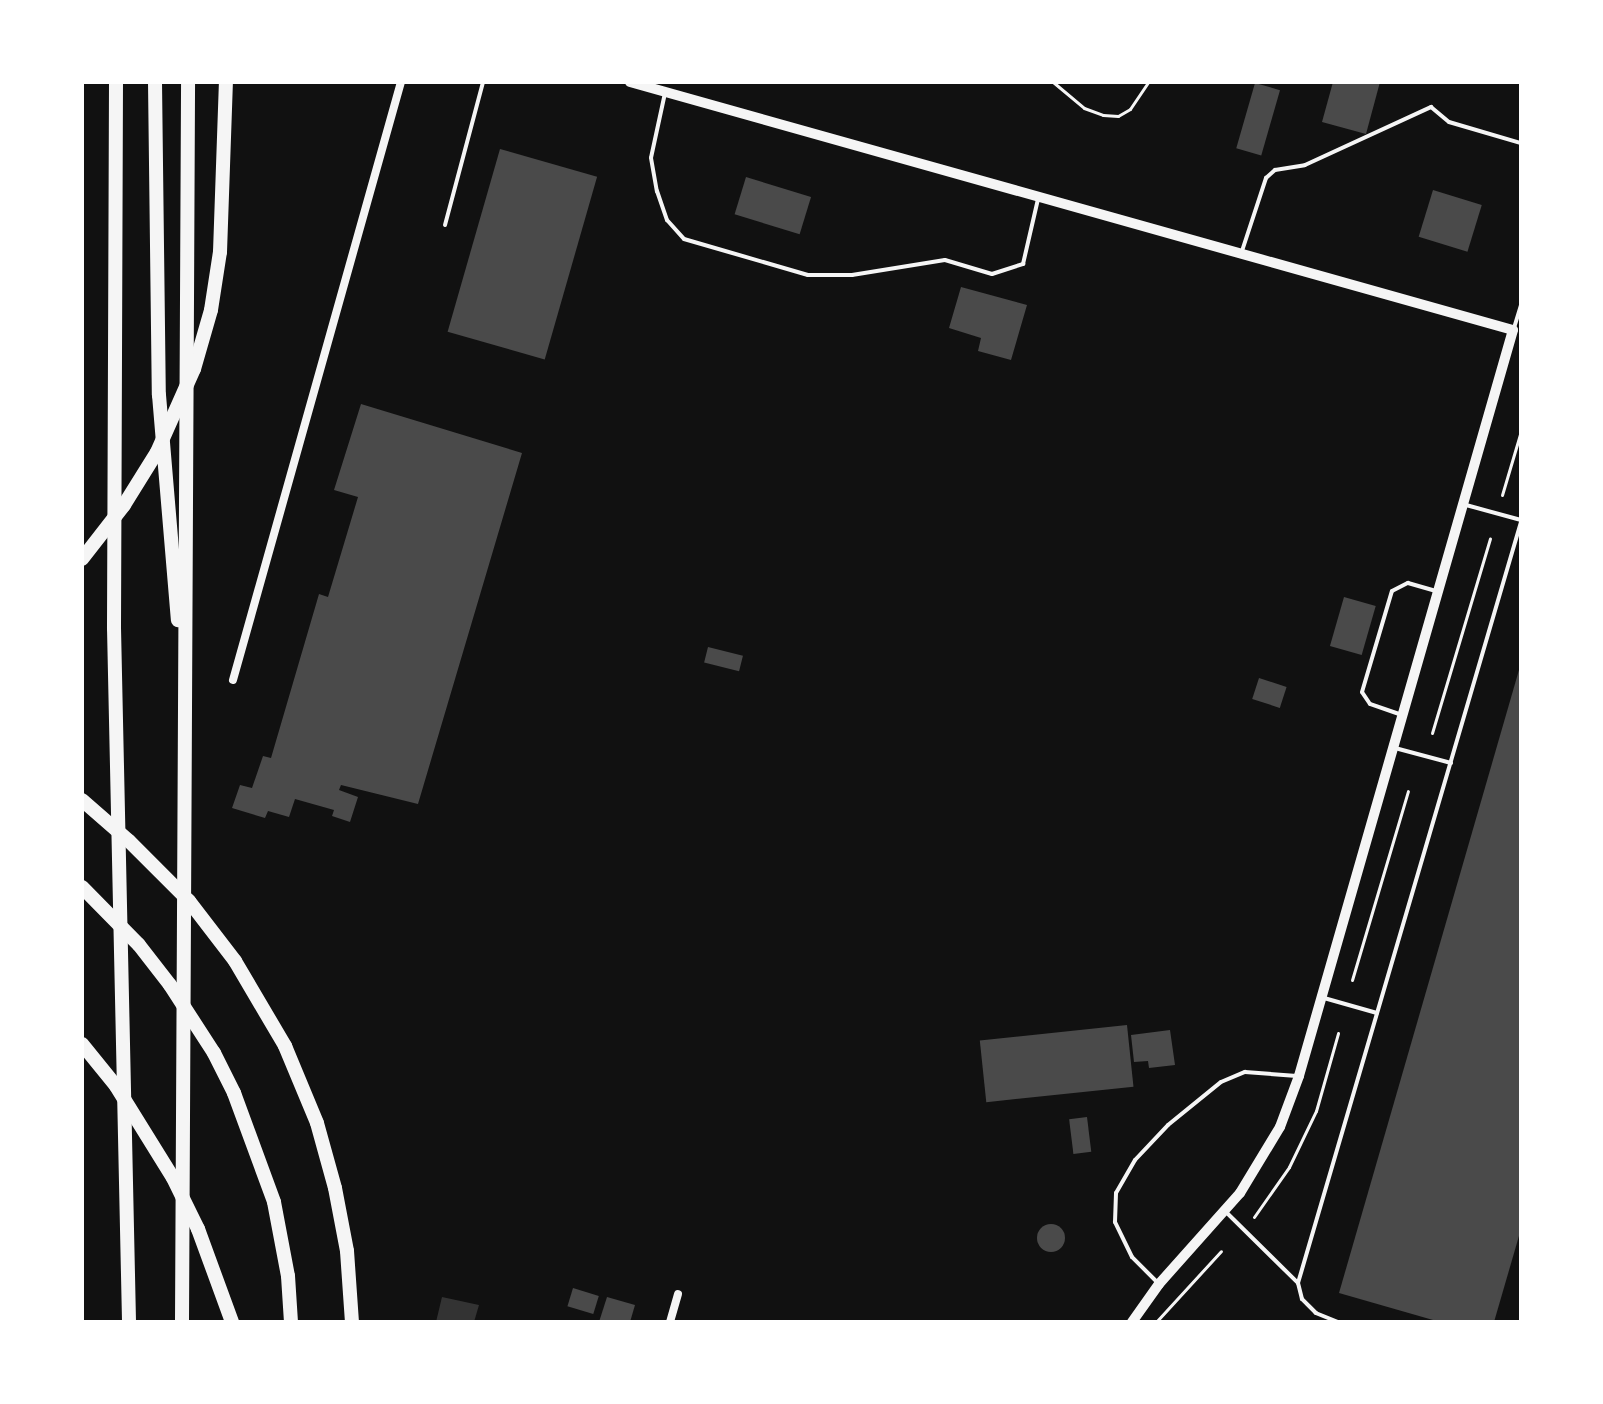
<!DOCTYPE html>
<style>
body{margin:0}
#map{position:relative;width:1603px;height:1404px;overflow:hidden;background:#111;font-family:Jost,sans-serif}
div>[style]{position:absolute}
.water>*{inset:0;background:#333}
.building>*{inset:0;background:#4a4a4a;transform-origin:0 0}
.round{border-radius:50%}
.path>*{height:3px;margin:-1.5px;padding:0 1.5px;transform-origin:1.5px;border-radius:1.5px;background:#f5f5f5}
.service>*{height:4px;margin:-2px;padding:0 2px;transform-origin:2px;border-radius:2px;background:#f5f5f5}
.minor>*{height:8px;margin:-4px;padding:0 4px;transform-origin:4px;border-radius:4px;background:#f5f5f5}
.tertiary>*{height:10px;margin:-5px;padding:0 5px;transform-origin:5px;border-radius:5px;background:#f5f5f5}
.motorway>*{height:14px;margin:-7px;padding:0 7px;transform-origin:7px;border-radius:7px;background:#f5f5f5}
span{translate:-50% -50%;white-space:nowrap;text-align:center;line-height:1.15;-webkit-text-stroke:6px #fff;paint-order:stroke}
.frame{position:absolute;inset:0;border:84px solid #fff;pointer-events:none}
</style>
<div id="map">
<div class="water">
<i style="clip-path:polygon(442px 1297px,479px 1305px,474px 1322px,436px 1322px)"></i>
</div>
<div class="building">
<i style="clip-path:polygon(1333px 82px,1380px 82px,1366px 134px,1322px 122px)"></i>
<i style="left:1255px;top:83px;width:26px;height:68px;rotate:16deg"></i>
<i style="left:500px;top:149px;width:101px;height:190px;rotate:16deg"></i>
<i style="left:746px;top:177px;width:68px;height:39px;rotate:17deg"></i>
<i style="left:1433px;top:190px;width:51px;height:49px;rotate:17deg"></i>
<i style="clip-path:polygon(961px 287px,1027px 305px,1011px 360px,978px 351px,981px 338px,949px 328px)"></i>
<i style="clip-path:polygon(361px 404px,522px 453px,418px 804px,341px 785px,339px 790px,358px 797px,350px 822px,332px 816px,334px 810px,295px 799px,289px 817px,268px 811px,265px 818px,232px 808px,240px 785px,252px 788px,263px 756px,271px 758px,319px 594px,328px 597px,358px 497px,334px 490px)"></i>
<i style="left:1344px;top:597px;width:33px;height:51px;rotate:16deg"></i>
<i style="left:708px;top:647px;width:36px;height:16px;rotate:14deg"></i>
<i style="clip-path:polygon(1521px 663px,1521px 1229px,1494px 1322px,1440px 1322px,1339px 1293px)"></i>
<i style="left:1259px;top:678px;width:29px;height:22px;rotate:18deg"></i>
<i style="left:1127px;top:1025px;width:62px;height:148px;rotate:84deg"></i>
<i style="clip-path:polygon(1170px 1030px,1175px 1065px,1149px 1068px,1148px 1061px,1134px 1062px,1131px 1035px)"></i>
<i style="left:1087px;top:1117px;width:35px;height:18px;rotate:83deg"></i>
<i class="round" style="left:1037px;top:1224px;width:28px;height:28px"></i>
<i style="left:573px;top:1288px;width:27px;height:19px;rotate:17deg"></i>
<i style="clip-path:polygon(607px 1297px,635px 1305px,630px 1322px,599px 1322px)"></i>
</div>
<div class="path">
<i style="left:1053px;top:82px;width:40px;rotate:40deg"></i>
<i style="left:1084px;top:108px;width:20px;rotate:20deg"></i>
<i style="left:1103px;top:115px;width:15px;rotate:4deg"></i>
<i style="left:1118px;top:116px;width:14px;rotate:-30deg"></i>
<i style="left:1130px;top:109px;width:32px;rotate:-56deg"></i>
<i style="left:1502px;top:495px;width:67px;rotate:-73.5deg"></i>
<i style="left:1432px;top:733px;width:203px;rotate:-73.4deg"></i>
<i style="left:1352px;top:980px;width:197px;rotate:-73.5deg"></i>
<i style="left:1254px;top:1217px;width:61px;rotate:-55deg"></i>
<i style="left:1289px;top:1167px;width:62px;rotate:-64.3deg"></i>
<i style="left:1316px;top:1111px;width:81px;rotate:-74.2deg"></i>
<i style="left:1156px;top:1322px;width:96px;rotate:-47.5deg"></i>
</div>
<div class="service">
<i style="left:665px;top:93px;width:66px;rotate:102.2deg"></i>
<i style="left:651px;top:158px;width:34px;rotate:80deg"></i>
<i style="left:657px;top:191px;width:31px;rotate:71deg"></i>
<i style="left:667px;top:220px;width:25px;rotate:48deg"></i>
<i style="left:684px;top:239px;width:129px;rotate:16.2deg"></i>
<i style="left:808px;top:275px;width:44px"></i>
<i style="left:852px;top:275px;width:94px;rotate:-9.2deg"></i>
<i style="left:945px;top:260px;width:49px;rotate:16.6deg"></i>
<i style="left:992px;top:274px;width:33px;rotate:-18deg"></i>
<i style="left:1023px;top:264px;width:67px;rotate:-77deg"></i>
<i style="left:445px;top:225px;width:148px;rotate:-75.1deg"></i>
<i style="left:1242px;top:251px;width:77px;rotate:-71.8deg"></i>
<i style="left:1266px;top:178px;width:12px;rotate:-42deg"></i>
<i style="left:1275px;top:170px;width:30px;rotate:-9deg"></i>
<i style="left:1305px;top:165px;width:139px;rotate:-24.7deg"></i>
<i style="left:1431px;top:107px;width:23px;rotate:40deg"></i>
<i style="left:1449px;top:122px;width:75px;rotate:16.3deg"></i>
<i style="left:1514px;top:328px;width:24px;rotate:-73deg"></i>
<i style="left:1466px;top:505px;width:57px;rotate:15.3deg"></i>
<i style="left:1402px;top:715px;width:34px;rotate:-161deg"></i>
<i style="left:1370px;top:704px;width:14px;rotate:-124deg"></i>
<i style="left:1362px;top:692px;width:105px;rotate:-73.5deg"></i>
<i style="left:1392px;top:591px;width:18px;rotate:-27deg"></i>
<i style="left:1408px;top:583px;width:29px;rotate:16deg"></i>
<i style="left:1395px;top:748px;width:58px;rotate:15deg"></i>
<i style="left:1324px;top:998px;width:55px;rotate:15.8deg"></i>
<i style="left:1226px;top:1212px;width:101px;rotate:44.6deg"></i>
<i style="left:1159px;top:1284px;width:38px;rotate:-135deg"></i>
<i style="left:1132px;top:1257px;width:39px;rotate:-116deg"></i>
<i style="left:1115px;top:1222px;width:29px;rotate:-88deg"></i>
<i style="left:1116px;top:1193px;width:38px;rotate:-60deg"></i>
<i style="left:1135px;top:1160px;width:48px;rotate:-46.7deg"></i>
<i style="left:1168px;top:1125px;width:68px;rotate:-39.1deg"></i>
<i style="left:1221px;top:1082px;width:26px;rotate:-23deg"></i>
<i style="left:1245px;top:1072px;width:52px;rotate:4.4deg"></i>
<i style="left:1338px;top:1322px;width:24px;rotate:-158deg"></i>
<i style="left:1316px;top:1313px;width:20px;rotate:-135deg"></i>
<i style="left:1302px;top:1299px;width:16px;rotate:-104deg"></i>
<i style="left:1298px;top:1283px;width:793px;rotate:-73.67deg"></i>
</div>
<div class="minor">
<i style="left:233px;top:680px;width:621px;rotate:-74.31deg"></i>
<i style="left:670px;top:1322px;width:29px;rotate:-74deg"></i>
</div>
<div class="tertiary">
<i style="left:630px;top:82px;width:917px;rotate:15.69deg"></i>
<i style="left:1513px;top:330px;width:776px;rotate:106.01deg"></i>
<i style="left:1299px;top:1076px;width:54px;rotate:110.4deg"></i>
<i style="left:1280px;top:1127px;width:77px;rotate:121.2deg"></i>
<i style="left:1240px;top:1193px;width:122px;rotate:131.7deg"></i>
<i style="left:1159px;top:1284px;width:47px;rotate:125.4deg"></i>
</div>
<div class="motorway">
<i style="left:116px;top:82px;width:546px;rotate:90.21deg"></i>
<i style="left:114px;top:628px;width:694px;rotate:88.76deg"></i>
<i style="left:155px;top:82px;width:313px;rotate:89.3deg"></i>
<i style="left:159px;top:395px;width:226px;rotate:85.2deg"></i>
<i style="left:82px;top:559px;width:68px;rotate:-52.1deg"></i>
<i style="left:124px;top:505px;width:62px;rotate:-58.1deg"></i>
<i style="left:157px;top:452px;width:91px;rotate:-66deg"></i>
<i style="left:194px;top:369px;width:61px;rotate:-73.9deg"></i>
<i style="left:211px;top:310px;width:59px;rotate:-81.2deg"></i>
<i style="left:220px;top:252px;width:170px;rotate:-88deg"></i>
<i style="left:82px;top:800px;width:62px;rotate:41.1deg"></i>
<i style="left:129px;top:841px;width:85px;rotate:45deg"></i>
<i style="left:189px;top:901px;width:76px;rotate:52.5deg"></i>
<i style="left:235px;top:961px;width:99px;rotate:59.5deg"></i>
<i style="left:285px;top:1046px;width:83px;rotate:67.4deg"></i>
<i style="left:317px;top:1123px;width:67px;rotate:74.5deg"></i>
<i style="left:335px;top:1188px;width:64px;rotate:79.2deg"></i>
<i style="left:347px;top:1251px;width:71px;rotate:86deg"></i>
<i style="left:82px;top:887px;width:81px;rotate:45.5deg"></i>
<i style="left:139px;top:945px;width:51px;rotate:52.2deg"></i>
<i style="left:170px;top:985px;width:81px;rotate:57.1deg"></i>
<i style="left:214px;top:1053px;width:45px;rotate:63.4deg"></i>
<i style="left:234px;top:1093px;width:116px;rotate:69.8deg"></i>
<i style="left:274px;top:1202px;width:75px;rotate:79.3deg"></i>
<i style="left:288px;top:1276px;width:46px;rotate:86.3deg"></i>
<i style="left:82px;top:1044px;width:54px;rotate:51deg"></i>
<i style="left:116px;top:1086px;width:108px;rotate:58.2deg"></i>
<i style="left:173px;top:1178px;width:57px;rotate:63.9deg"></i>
<i style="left:198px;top:1229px;width:99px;rotate:69.9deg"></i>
<i style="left:182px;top:1322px;width:1240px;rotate:-89.72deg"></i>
</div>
<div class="frame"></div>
</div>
